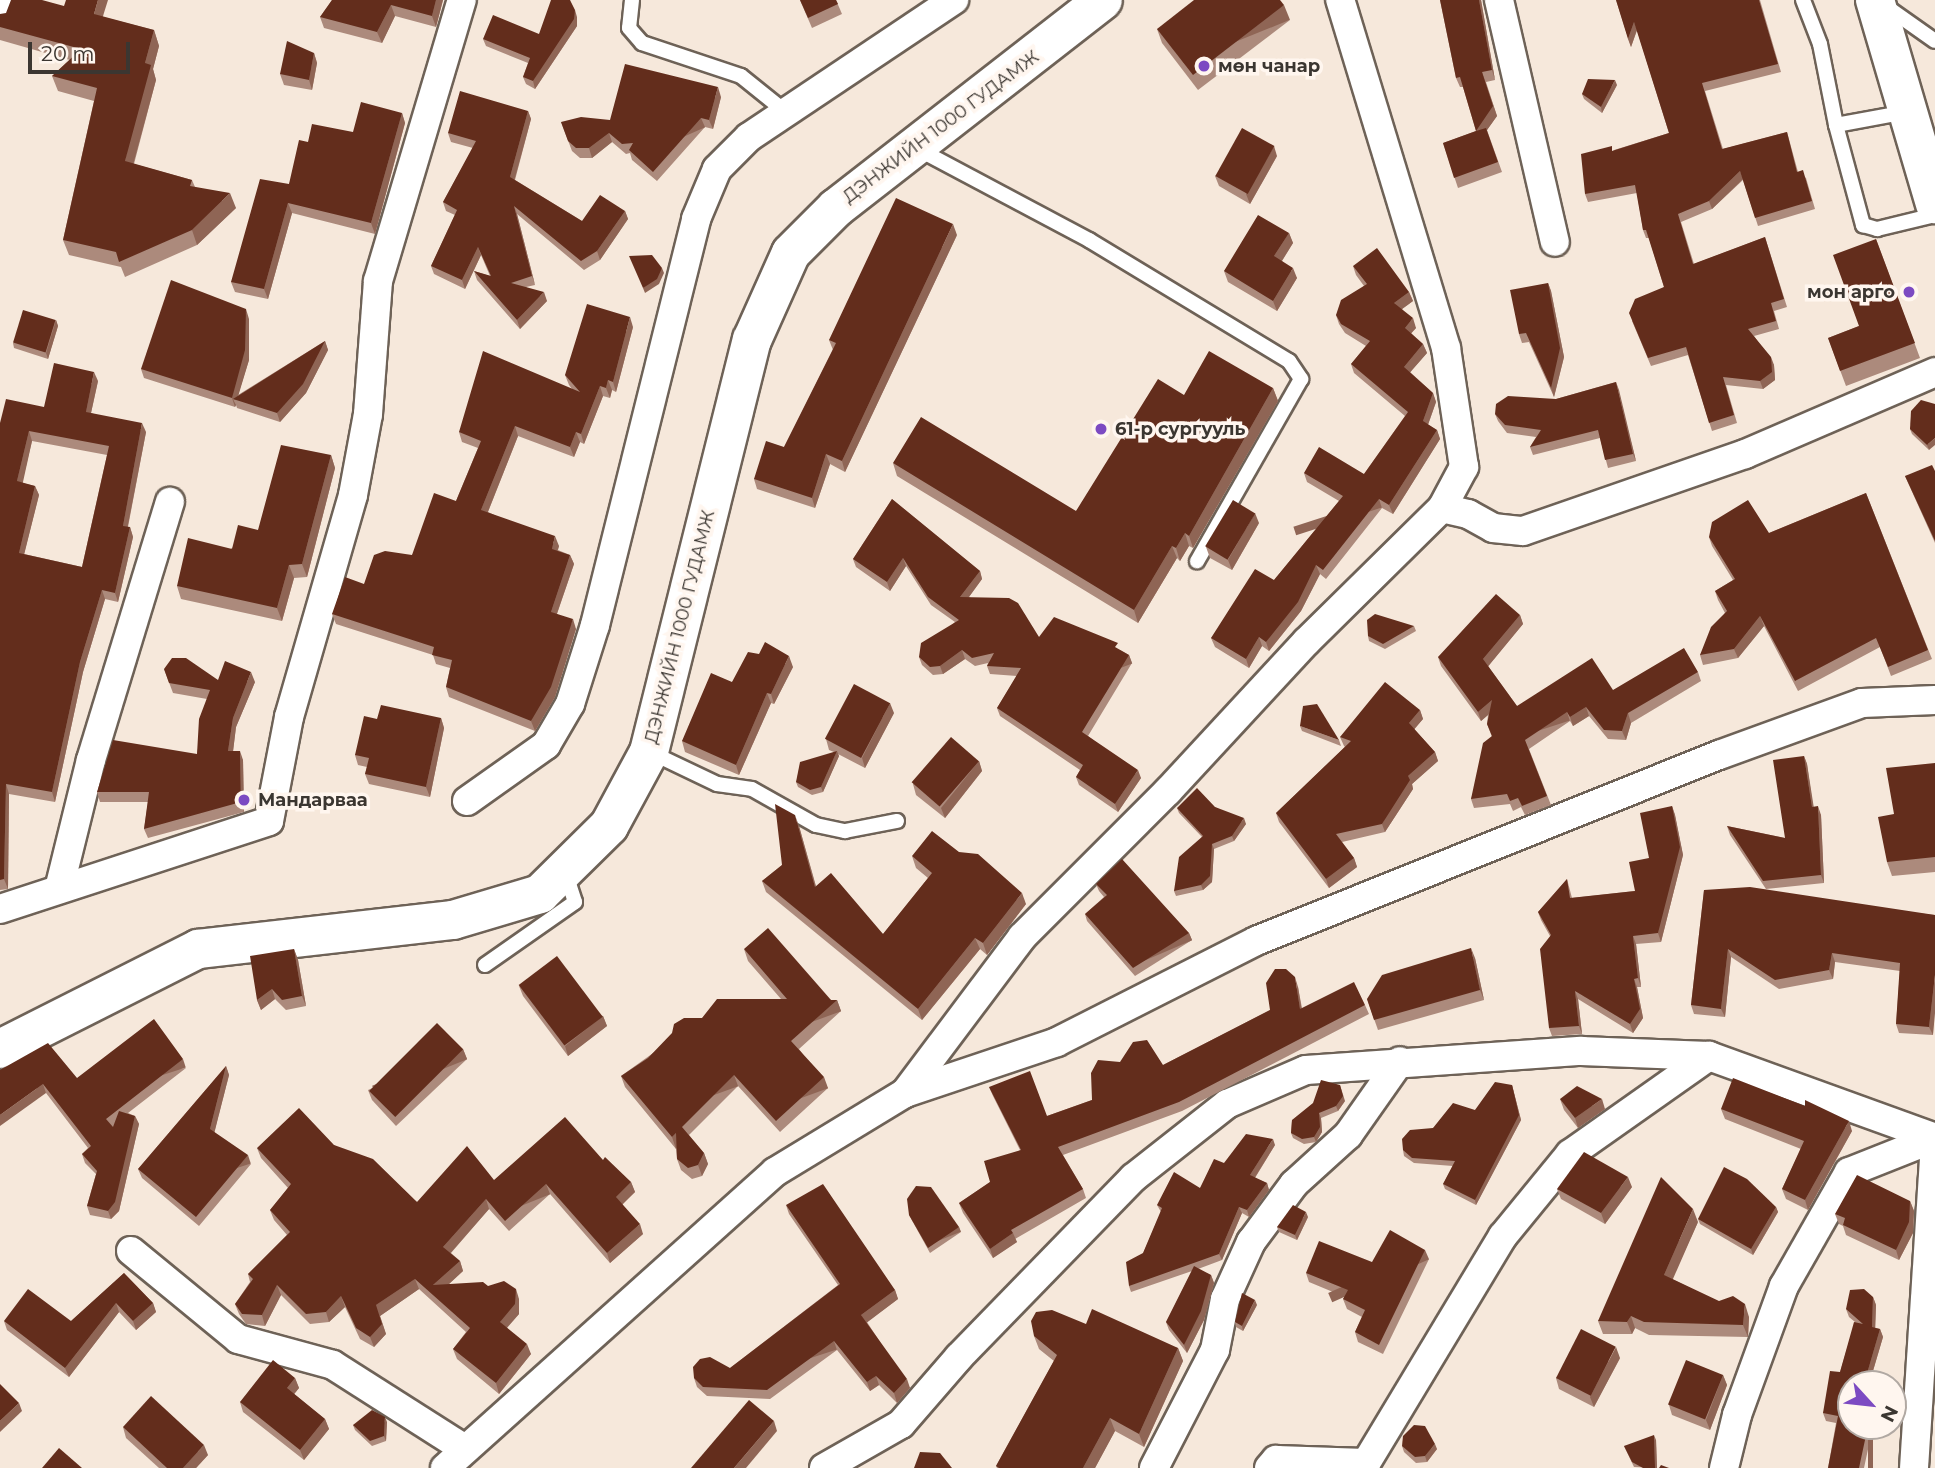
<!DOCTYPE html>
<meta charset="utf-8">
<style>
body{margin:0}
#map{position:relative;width:1935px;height:1468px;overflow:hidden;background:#f6e8db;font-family:Montserrat,sans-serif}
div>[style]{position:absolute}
.roads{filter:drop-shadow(2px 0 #6e6257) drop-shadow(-2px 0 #6e6257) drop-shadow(0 2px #6e6257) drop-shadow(0 -2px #6e6257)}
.lane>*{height:14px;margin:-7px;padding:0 7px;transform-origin:7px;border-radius:7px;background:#fff}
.street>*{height:28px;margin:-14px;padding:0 14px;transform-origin:14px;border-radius:14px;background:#fff}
.secondary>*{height:38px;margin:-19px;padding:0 19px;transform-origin:19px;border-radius:19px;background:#fff}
.wall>*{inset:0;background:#ac8a7c}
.shaded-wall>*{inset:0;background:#8f6555;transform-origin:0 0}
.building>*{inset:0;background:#632d1c;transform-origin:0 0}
.dots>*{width:19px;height:19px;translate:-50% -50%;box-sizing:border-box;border:4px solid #fff6ef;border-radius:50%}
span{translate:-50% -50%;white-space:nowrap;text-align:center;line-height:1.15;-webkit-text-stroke:7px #fff6ef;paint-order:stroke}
.poi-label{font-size:18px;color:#3b3631;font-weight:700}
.left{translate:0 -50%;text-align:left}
.right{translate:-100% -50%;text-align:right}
.street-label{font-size:18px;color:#3b3631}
.north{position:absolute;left:1837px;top:1370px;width:70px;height:70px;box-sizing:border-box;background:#fff6ef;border:2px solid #b1a9a3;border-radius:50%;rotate:117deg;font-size:19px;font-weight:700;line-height:28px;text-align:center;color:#3b3631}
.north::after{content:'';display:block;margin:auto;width:24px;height:32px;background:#7c4ac2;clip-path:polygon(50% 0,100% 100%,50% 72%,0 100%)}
.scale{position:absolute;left:28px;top:42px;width:102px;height:32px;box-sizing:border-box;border:4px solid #3b3631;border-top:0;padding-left:9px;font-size:21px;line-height:24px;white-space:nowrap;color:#3b3631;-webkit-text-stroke:5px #fff6ef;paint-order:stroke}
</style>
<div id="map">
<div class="roads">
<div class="lane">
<i style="left:632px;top:0;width:28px;rotate:96deg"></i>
<i style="left:629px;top:28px;width:20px;rotate:49deg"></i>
<i style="left:642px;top:43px;width:104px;rotate:18.4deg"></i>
<i style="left:741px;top:76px;width:59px;rotate:38.8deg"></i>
<i style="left:1803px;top:0;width:47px;rotate:68.9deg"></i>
<i style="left:1820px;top:44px;width:83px;rotate:78.8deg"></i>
<i style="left:1836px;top:125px;width:71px;rotate:-10.5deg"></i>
<i style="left:1884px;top:5px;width:62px;rotate:35.2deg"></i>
<i style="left:1836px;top:125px;width:104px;rotate:74.9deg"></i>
<i style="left:1863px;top:225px;width:15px;rotate:16deg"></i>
<i style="left:1877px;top:229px;width:60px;rotate:-13.6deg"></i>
<i style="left:918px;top:149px;width:194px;rotate:28deg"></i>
<i style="left:1089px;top:240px;width:234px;rotate:31.2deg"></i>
<i style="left:1289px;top:361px;width:22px;rotate:56deg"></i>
<i style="left:1301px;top:379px;width:210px;rotate:119.7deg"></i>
<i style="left:650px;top:752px;width:74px;rotate:25.5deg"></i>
<i style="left:717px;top:784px;width:35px;rotate:8deg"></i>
<i style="left:752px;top:789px;width:73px;rotate:29.4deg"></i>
<i style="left:816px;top:825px;width:30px;rotate:12deg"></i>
<i style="left:845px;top:831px;width:53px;rotate:-10.9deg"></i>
<i style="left:485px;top:965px;width:110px;rotate:-35deg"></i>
<i style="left:575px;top:902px;width:33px;rotate:-108deg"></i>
</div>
<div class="street">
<i style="left:1499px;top:0;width:248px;rotate:77deg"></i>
<i style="left:0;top:16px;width:17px;rotate:-73deg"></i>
<i style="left:1442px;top:508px;width:27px;rotate:13deg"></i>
<i style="left:1468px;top:514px;width:29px;rotate:29deg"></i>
<i style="left:1493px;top:528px;width:30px;rotate:6deg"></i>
<i style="left:1523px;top:531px;width:235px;rotate:-19.1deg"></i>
<i style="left:1745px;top:454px;width:207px;rotate:-23.3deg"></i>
<i style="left:467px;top:801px;width:97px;rotate:-35.3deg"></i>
<i style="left:546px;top:745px;width:48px;rotate:-59.7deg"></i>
<i style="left:570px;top:704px;width:83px;rotate:-72.4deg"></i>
<i style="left:595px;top:625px;width:418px;rotate:-76deg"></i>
<i style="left:696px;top:219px;width:54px;rotate:-67.2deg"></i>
<i style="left:717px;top:169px;width:45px;rotate:-45deg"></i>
<i style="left:749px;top:137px;width:247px;rotate:-33.8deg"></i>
<i style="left:59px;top:889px;width:133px;rotate:-76.1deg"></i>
<i style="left:91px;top:760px;width:270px;rotate:-73deg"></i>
<i style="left:0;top:909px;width:283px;rotate:-18.1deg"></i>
<i style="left:269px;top:821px;width:106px;rotate:-79.1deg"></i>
<i style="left:289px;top:717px;width:231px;rotate:-73.9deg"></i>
<i style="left:353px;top:495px;width:82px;rotate:-79.5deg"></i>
<i style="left:368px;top:414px;width:133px;rotate:-85.7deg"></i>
<i style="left:378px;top:281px;width:293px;rotate:-73.4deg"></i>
<i style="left:905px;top:1093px;width:160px;rotate:-18.5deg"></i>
<i style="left:1057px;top:1042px;width:223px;rotate:-26.9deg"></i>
<i style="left:1256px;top:941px;width:499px;rotate:-21.9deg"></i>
<i style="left:1719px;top:755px;width:152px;rotate:-20deg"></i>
<i style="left:1862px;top:703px;width:73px;rotate:-2.4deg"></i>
<i style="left:131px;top:1251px;width:139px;rotate:39.4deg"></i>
<i style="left:238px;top:1339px;width:98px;rotate:15.3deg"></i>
<i style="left:333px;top:1365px;width:156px;rotate:32.5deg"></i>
<i style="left:445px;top:1468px;width:443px;rotate:-41.9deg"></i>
<i style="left:775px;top:1172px;width:152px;rotate:-31.3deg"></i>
<i style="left:905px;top:1093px;width:195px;rotate:-53.1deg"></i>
<i style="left:1022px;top:937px;width:206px;rotate:-45deg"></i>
<i style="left:1168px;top:791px;width:203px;rotate:-47.2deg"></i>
<i style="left:1306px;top:642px;width:191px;rotate:-44.6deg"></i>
<i style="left:1442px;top:508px;width:47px;rotate:-61.8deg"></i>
<i style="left:1464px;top:467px;width:120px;rotate:-98.6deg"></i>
<i style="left:1446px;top:348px;width:364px;rotate:-106.9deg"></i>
<i style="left:824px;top:1468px;width:89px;rotate:-29.7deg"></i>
<i style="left:901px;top:1424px;width:89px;rotate:-49.1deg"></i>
<i style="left:959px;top:1357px;width:250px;rotate:-45.8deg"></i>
<i style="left:1133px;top:1178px;width:120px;rotate:-38.2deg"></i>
<i style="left:1227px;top:1104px;width:86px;rotate:-23.3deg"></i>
<i style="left:1306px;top:1070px;width:276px;rotate:-4deg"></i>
<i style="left:1581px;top:1051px;width:128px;rotate:2.2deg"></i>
<i style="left:1709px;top:1056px;width:240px;rotate:19.9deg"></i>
<i style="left:1154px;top:1468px;width:133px;rotate:-62.7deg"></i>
<i style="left:1215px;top:1350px;width:52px;rotate:-78.9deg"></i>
<i style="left:1225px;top:1299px;width:63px;rotate:-65.5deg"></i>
<i style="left:1251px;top:1242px;width:72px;rotate:-53.4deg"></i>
<i style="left:1294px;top:1184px;width:73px;rotate:-42.2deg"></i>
<i style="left:1348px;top:1135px;width:90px;rotate:-54.9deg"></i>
<i style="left:1269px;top:1468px;width:11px;rotate:-49deg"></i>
<i style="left:1276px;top:1460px;width:90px;rotate:1.9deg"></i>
<i style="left:1366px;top:1463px;width:265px;rotate:-58.9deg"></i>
<i style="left:1503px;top:1236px;width:106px;rotate:-50.7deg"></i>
<i style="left:1570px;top:1154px;width:170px;rotate:-35.2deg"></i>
<i style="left:1724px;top:1468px;width:55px;rotate:-76.2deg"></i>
<i style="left:1737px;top:1415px;width:137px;rotate:-70deg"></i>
<i style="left:1784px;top:1286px;width:131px;rotate:-60.3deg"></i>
<i style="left:1849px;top:1172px;width:92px;rotate:-21.6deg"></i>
<i style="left:1914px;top:1468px;width:323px;rotate:-86.3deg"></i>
</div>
<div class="secondary">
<i style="left:1875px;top:0;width:213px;rotate:73.6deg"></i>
<i style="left:0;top:1049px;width:222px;rotate:-26.8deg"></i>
<i style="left:198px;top:949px;width:257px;rotate:-6.5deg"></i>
<i style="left:453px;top:920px;width:91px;rotate:-16.6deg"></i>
<i style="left:540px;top:894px;width:97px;rotate:-44.6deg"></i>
<i style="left:609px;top:826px;width:84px;rotate:-61.6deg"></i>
<i style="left:649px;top:752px;width:425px;rotate:-76deg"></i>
<i style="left:752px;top:340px;width:95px;rotate:-65.9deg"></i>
<i style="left:791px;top:253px;width:64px;rotate:-45deg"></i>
<i style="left:836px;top:208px;width:338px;rotate:-37.9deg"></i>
</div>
</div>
<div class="wall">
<i style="clip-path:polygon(332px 0,443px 0,436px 27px,395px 16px,382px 43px,324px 28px,320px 17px)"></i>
<i style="clip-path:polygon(800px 0,836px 0,842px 14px,812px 28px)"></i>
<i style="clip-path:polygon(1440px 0,1481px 0,1495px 80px,1486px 82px,1497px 116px,1487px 130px,1502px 172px,1458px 188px,1443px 143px,1476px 131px,1463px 87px,1460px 87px,1456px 78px)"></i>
<i style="clip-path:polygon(1616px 0,1760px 0,1781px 72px,1705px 91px,1723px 149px,1787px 132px,1798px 172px,1806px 178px,1815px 209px,1758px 226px,1743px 180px,1712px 209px,1681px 222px,1694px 264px,1765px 237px,1787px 307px,1774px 311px,1779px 329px,1754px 336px,1774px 365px,1775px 380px,1763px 389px,1726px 385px,1737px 423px,1712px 431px,1688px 355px,1651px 366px,1632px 321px,1664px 287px,1649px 238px,1646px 238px,1643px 230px,1637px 193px,1588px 202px,1585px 194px,1614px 150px,1669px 133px,1637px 30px,1631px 47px)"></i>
<i style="clip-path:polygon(0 14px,103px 17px,154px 30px,159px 46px,153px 69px,156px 80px,134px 164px,192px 180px,195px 187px,236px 208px,197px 245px,125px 277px,121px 267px,69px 255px,63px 240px,94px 101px,58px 91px,52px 76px,70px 60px,0 40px)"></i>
<i style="clip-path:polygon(577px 17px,577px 26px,535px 89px,526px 84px,523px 77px,528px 63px,486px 46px,483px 39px,539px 34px)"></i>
<i style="clip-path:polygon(1290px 20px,1198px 90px,1162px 43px,1157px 29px)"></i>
<i style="clip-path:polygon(314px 53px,317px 63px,312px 90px,284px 85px,280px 74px)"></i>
<i style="clip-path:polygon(1617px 85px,1602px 113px,1584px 99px,1582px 94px)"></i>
<i style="clip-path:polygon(721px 97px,713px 129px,705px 127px,657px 181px,632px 160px,630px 153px,626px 154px,612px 142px,592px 158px,580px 158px,572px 151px,561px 122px,610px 120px)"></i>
<i style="clip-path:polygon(528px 111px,531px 119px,515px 180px,582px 221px,625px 211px,628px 219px,600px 260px,584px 270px,517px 214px,535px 285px,526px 287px,547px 301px,520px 329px,477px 280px,474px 271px,490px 276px,481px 255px,465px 289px,434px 274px,431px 266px,455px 215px,446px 211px,443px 202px,473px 148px,451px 142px,448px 133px)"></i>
<i style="clip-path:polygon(402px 113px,405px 123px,375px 234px,292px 213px,268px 299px,235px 292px,231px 282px,289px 184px,308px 142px,353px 132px)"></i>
<i style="clip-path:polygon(1277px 156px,1250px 204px,1219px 186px,1215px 176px)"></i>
<i style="clip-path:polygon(1289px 233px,1293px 243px,1282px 261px,1297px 278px,1277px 311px,1228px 282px,1224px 271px)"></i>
<i style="clip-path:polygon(957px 235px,845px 472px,830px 464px,815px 508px,757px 489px,754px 479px,784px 447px,833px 350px,829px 340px)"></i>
<i style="clip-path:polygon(1876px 239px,1920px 358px,1846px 386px,1828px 338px,1859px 326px)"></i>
<i style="clip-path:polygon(1353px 266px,1409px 292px,1413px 301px,1402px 309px,1416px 328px,1411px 333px,1423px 344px,1427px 353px,1410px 372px,1433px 393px,1436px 402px,1428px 425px,1437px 430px,1440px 439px,1393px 514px,1382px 508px,1326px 579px,1320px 574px,1301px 611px,1269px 651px,1262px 646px,1249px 668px,1215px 647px,1211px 638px,1274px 580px,1339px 501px,1307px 482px,1304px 473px,1364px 474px,1405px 416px,1354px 373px,1351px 364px,1366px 346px,1345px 333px,1339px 324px,1336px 315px,1364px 286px,1356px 275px)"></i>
<i style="clip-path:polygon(1548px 283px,1551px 291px,1564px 357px,1554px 397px,1529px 342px,1522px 343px,1519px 334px)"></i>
<i style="clip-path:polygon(249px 319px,249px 360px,238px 395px,325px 341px,328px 350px,306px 393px,280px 422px,237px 408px,236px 405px,235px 407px,144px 378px,141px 369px)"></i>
<i style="clip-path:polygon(56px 320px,58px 326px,48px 359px,14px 348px,13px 343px)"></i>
<i style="clip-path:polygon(633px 327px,616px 392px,612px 390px,610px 398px,603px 396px,584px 444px,580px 442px,574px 457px,518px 436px,488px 512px,559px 546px,558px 550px,570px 555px,574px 564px,557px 614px,576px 629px,555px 697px,535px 731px,449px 697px,446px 687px,450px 668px,436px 664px,433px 655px,336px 624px,332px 614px,364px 584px,412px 555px,456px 501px,478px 448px,462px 442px,459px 432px,572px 389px,569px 385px,565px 375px)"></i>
<i style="clip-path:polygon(evenodd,98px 381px,91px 413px,146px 432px,128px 527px,130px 527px,133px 537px,118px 602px,105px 599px,83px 672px,55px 802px,9px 794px,8px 889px,0 890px,0 423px,44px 407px,98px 381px,32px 441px,107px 455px,82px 567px,24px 554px,39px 495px,35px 486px,22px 483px,32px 441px)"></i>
<i style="clip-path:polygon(1616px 382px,1636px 461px,1608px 468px,1600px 438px,1533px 455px,1530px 447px,1536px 437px,1507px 433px,1498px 421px,1495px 414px,1556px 399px)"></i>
<i style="clip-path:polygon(1273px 388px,1278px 401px,1193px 548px,1189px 546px,1180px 561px,1177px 558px,1138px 623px,897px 476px,893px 463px,1076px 511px,1184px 395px)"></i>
<i style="clip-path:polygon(1921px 400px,1929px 450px,1912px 434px,1910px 429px)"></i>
<i style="clip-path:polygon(331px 455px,335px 468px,307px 577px,294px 578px,282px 621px,181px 599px,177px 586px,258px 530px)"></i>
<i style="clip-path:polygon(1935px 471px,1935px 543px,1905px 476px)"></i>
<i style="clip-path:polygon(1866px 493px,1932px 659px,1891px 676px,1880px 647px,1798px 691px,1764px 626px,1738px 658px,1703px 665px,1700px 655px,1725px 613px,1718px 600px,1715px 591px,1733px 580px,1712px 546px,1709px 537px,1769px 533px)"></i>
<i style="clip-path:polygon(892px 499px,980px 571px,982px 579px,969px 597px,1039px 637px,1120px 650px,1129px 655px,1132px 663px,1088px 736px,1141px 778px,1118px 812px,1079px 785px,1076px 777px,1080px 770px,1000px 716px,997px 708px,1017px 676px,990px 674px,987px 666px,988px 663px,975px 666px,965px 659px,943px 674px,933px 675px,922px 665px,919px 657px,955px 622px,931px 605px,906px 566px,890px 591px,856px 567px,853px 559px)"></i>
<i style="clip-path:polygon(1259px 523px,1232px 570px,1210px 558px,1206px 547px)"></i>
<i style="clip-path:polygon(1520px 615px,1523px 624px,1488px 666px,1517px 706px,1613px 690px,1698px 672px,1701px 681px,1631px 723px,1626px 740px,1608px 739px,1589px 716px,1573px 726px,1570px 721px,1529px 749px,1551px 805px,1525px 815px,1521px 807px,1513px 811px,1510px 804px,1474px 808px,1471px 799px,1492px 737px,1487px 724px,1488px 715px,1481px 721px,1441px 666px,1438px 657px)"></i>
<i style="clip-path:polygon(1414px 626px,1416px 631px,1385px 649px,1369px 641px,1368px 636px)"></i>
<i style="clip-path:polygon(759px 654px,793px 667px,774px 704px,771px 703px,739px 775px,685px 752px,682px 741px,732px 682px)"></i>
<i style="clip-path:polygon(164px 669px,218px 680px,255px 682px,236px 727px,233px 751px,243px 760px,244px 812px,148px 838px,144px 829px,148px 802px,100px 802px,97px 792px,197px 754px,207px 699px,173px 693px)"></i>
<i style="clip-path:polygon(1420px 710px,1423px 719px,1414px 729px,1435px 752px,1438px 761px,1412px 784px,1413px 789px,1385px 832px,1342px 842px,1354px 858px,1357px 867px,1329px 888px,1279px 822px,1276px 813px,1345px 747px,1344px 746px,1340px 737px)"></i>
<i style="clip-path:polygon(894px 713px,865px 768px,838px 754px,839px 756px,823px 792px,812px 795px,798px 787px,796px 782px,834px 752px,829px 750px,826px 739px)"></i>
<i style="clip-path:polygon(441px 718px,444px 728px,430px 797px,369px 784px,365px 774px,367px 767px,358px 765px,355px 755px,377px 719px)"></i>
<i style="clip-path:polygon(1300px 726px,1339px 740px,1341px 746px,1302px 731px)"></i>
<i style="clip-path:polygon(1804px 756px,1807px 764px,1813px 807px,1821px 815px,1824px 883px,1766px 889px,1730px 835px,1727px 826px,1785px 838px)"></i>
<i style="clip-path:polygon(979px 761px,982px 771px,945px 818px,916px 795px,913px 784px)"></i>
<i style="clip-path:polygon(1935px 763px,1935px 872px,1892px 876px,1887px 862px,1894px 814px)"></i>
<i style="clip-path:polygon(1672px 806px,1675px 815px,1683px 855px,1661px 942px,1636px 944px,1641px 987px,1637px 987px,1643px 1018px,1633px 1033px,1578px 999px,1582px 1034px,1552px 1036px,1549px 1028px,1550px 936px,1541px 920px,1538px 912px,1567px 879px,1572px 898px,1635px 891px)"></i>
<i style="clip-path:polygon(1215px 807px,1246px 824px,1234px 841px,1214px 849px,1212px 882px,1203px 890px,1176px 896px,1174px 891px,1202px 837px,1179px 813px,1177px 808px)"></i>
<i style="clip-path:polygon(799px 826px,816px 886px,883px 934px,928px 878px,916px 868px,912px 856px,1026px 904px,987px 955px,980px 949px,922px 1020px,766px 892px,762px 881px,782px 865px)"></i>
<i style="clip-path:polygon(1096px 884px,1189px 933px,1192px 940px,1135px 976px,1087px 921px,1085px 914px,1104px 897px,1099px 891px)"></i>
<i style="clip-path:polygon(1704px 890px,1935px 915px,1933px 1035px,1899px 1033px,1896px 1024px,1900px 971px,1835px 962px,1833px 979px,1779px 989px,1731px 957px,1725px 1017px,1694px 1014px,1691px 1005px)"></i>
<i style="clip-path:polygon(294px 949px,298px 960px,306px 1006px,286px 1010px,275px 999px,261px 1010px,257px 1000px)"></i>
<i style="clip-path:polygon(744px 949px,831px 1000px,837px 1000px,841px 1011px,799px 1049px,828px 1088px,780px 1132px,738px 1086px,689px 1135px,704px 1153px,708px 1164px,702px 1176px,692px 1179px,681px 1170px,677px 1159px,676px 1148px,676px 1149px,625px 1087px,621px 1076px,702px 1018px,781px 999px,748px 961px)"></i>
<i style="clip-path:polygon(1475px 958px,1484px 1000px,1378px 1030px,1367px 999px)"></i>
<i style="clip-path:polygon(519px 986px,603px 1016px,607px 1026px,568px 1056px,523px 996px)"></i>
<i style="clip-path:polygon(1298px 987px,1302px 1008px,1365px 1005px,1369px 1014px,1182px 1111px,1063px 1155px,1083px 1189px,1086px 1198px,1015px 1239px,1017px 1242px,993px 1258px,963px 1213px,959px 1203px,990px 1182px,1020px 1150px,993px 1096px,989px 1087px,1047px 1116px,1092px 1100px,1163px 1065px,1270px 1010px)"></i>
<i style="clip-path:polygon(463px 1049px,467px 1059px,396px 1126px,372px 1100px,368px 1090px)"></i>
<i style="clip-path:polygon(226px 1066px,229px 1075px,214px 1133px,251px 1164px,199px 1226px,142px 1178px,138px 1169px)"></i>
<i style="clip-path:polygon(186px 1068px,128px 1113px,135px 1116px,139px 1124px,119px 1211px,111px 1219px,90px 1215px,87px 1206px,96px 1174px,85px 1163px,82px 1154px,88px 1148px,46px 1093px,0 1070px,77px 1078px)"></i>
<i style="clip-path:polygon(1512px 1085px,1521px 1120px,1476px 1205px,1445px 1189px,1443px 1184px,1453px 1166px,1414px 1163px,1404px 1156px,1403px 1150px,1433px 1128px,1475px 1110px)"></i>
<i style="clip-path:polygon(1560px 1099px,1605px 1109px,1578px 1128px,1564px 1110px)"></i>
<i style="clip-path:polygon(1345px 1101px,1338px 1111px,1321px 1118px,1322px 1132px,1316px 1142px,1304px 1144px,1293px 1138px,1291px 1133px,1292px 1120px)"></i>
<i style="clip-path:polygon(1805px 1106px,1852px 1131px,1808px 1210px,1786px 1199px,1782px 1189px,1801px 1149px,1725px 1119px,1721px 1109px)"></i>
<i style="clip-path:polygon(334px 1145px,417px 1202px,494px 1180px,603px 1160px,631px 1182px,635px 1192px,622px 1204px,643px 1234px,610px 1263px,550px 1194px,509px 1231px,489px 1209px,451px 1253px,460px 1261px,463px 1271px,449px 1284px,488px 1286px,519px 1299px,519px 1314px,507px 1328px,531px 1354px,499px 1394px,457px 1359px,453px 1349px,466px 1332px,419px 1289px,380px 1316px,386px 1334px,374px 1347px,360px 1339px,345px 1307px,329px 1322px,310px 1324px,281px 1295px,265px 1326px,246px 1324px,239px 1314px,235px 1304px,250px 1282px,248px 1274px,287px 1235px,274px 1220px,270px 1210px,288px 1188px,261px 1158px,257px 1148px)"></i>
<i style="clip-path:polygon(1275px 1145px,1255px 1178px,1267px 1183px,1269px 1190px,1249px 1217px,1242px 1213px,1222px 1260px,1198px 1269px,1211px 1275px,1214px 1283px,1204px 1320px,1187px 1353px,1169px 1330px,1166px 1322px,1192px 1271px,1131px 1292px,1129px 1286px,1161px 1212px,1157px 1205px,1200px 1188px,1224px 1163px)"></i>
<i style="clip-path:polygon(1632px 1187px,1605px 1224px,1561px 1199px,1557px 1189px)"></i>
<i style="clip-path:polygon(1910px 1201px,1914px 1211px,1913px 1233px,1899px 1260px,1846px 1235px,1843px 1226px,1839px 1224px,1835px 1214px)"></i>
<i style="clip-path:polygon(786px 1205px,895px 1290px,898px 1299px,867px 1322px,910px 1388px,897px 1403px,879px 1385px,870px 1391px,837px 1350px,770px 1399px,707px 1396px,697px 1387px,694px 1378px,730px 1368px,838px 1285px,789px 1214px)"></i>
<i style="clip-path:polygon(1776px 1207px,1778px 1212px,1753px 1255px,1700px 1224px,1698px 1219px)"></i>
<i style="clip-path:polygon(909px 1215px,959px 1227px,961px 1232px,930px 1253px)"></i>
<i style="clip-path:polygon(1308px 1217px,1297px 1240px,1279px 1232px,1277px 1227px)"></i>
<i style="clip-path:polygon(1698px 1222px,1672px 1279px,1749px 1317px,1748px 1337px,1649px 1335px,1635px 1328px,1632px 1334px,1603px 1334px,1598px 1321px)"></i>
<i style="clip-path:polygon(1429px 1259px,1383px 1354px,1358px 1342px,1355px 1332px,1362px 1317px,1347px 1309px,1343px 1299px,1345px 1297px,1309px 1282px,1306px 1273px,1372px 1262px)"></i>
<i style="clip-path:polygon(124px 1273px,153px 1303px,156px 1312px,136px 1330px,119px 1312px,69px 1377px,7px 1330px,4px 1321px,71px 1321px)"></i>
<i style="clip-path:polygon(1873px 1297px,1876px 1305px,1875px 1328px,1880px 1329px,1883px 1337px,1871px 1378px,1851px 1426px,1873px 1426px,1864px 1468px,1828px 1468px,1836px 1423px,1826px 1421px,1823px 1413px,1840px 1372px,1855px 1322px,1849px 1317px,1846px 1309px)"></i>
<i style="clip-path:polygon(1257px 1305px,1243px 1331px,1236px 1327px,1235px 1322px)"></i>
<i style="clip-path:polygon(1086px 1324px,1178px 1348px,1183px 1361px,1144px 1447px,1115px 1431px,1095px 1468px,997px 1468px,996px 1466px,1054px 1361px,1039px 1349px,1034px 1336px)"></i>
<i style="clip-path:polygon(1620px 1358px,1594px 1407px,1559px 1389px,1556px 1378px)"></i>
<i style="clip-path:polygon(1723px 1375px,1727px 1385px,1710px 1430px,1672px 1415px,1669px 1405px)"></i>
<i style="clip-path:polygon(295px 1378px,299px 1388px,294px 1394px,325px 1419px,329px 1429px,304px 1460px,243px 1412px,240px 1402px)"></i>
<i style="clip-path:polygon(387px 1422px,386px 1441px,372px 1446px,355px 1430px,353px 1425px)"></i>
<i style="clip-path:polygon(123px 1427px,208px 1455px,196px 1468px,159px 1468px,126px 1438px)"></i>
<i style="clip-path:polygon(1656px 1440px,1657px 1468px,1634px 1467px,1624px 1446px)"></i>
<i style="clip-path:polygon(1402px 1446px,1437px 1449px,1427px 1462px,1416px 1463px,1404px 1452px)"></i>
</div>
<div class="shaded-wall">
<i style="clip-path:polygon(98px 0,108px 0,99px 29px,94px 14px)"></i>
<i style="clip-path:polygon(436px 0,443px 0,436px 27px,432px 16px)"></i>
<i style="clip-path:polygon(1479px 0,1481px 0,1495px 80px,1492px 70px)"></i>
<i style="clip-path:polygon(391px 5px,395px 16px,382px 43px,377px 32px)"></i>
<i style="left:1284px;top:5px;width:16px;height:115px;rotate:68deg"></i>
<i style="clip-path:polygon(575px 10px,577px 17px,577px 26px,535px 89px,533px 81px)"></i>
<i style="clip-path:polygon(1634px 22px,1637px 30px,1631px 47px,1628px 39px)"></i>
<i style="clip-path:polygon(154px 30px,159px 46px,153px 69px,156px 80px,130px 176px,125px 161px,145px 63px)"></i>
<i style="clip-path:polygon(314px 53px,317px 63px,312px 90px,309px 80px)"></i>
<i style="clip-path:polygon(1482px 72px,1497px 116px,1487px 130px,1502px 172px,1487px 130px,1476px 131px)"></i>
<i style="clip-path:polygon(1615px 80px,1617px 85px,1602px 113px,1601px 107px)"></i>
<i style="clip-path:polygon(718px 87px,721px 97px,713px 129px,709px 120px)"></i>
<i style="clip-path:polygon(528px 111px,531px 119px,513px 185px,510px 177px)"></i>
<i style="clip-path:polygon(402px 113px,405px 123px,375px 234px,371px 223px)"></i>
<i style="left:701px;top:118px;width:10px;height:72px;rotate:66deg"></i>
<i style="clip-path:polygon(609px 133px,612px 142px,592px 158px,589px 148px)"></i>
<i style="clip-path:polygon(1274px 146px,1277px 156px,1250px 204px,1246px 194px)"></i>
<i style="clip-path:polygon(1740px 171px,1743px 179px,1712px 209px,1709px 201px)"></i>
<i style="clip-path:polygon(230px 193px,236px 208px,197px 245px,192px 230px)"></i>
<i style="clip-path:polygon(288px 203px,292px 213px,268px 299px,264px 289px)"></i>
<i style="clip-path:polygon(514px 206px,517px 214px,535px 285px,532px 276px)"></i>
<i style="clip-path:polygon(625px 211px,628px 219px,600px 260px,597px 251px)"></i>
<i style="clip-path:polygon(953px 224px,957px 235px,845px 472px,842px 461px)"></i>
<i style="clip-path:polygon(1289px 233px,1293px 243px,1278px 267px,1274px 256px)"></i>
<i style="clip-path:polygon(478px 247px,481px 255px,465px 289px,462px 280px)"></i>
<i style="clip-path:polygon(662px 268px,664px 273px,659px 284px,645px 293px,643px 288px)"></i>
<i style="clip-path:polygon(1293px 268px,1297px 278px,1277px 311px,1273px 301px)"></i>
<i style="clip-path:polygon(1548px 283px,1551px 291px,1564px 357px,1554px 397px,1551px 388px)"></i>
<i style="clip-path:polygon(544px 292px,547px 301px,520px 329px,517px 320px)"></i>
<i style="clip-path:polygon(1409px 292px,1413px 301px,1398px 312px,1394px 303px)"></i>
<i style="clip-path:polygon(246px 309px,249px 319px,249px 360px,237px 400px,233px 399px,236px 405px,235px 407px,232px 398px)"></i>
<i style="clip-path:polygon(630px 317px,633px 327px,616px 392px,613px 382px)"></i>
<i style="clip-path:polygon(1413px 318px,1416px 328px,1408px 337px,1405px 328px)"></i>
<i style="clip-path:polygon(56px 320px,58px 326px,48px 359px,46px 353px)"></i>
<i style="clip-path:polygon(325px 341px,328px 350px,306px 393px,280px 422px,277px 413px)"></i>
<i style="clip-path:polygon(1423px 344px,1427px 353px,1407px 376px,1404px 367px)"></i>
<i style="clip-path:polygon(1771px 357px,1774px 365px,1775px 380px,1763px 389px,1760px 381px)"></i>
<i style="clip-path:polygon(94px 372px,98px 381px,89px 422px,86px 412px)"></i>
<i style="clip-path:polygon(608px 380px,612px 390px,610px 398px,606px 388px)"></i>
<i style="clip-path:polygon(1616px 382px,1619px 390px,1636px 461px,1633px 454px)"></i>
<i style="clip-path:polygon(600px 386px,603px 396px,584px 444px,581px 434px)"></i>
<i style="clip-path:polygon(1273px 388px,1278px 401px,1193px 548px,1189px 536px)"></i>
<i style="clip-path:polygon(1433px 393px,1436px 402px,1426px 430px,1423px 421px)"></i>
<i style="clip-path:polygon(142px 423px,146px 432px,126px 535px,123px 526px)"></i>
<i style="clip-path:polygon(515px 426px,518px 436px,485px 519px,481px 510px)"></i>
<i style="clip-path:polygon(1437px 430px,1440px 439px,1393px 514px,1389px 505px)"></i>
<i style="clip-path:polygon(29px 431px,32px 441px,21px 491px,17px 481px)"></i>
<i style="clip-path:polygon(576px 432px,580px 442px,574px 457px,570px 447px)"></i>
<i style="clip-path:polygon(1935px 438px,1935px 445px,1929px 450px,1927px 445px)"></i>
<i style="clip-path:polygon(826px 454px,830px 464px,815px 508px,812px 498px)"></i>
<i style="clip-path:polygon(331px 455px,335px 468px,307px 577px,302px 564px)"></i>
<i style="clip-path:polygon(35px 486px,39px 495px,22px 563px,19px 553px)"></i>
<i style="left:1379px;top:499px;width:9px;height:90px;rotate:72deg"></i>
<i style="clip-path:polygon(1255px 513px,1259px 523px,1232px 570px,1228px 560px)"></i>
<i style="clip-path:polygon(130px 527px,133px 537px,118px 602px,115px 593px)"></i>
<i style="clip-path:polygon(1185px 533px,1189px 546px,1180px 561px,1176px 548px)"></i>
<i style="clip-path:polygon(555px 536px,559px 546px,555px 558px,552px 549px)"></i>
<i style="clip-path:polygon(1172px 546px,1177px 558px,1138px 623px,1134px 610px)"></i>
<i style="clip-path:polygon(570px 555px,574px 564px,554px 622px,551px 612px)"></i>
<i style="clip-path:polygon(903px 558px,906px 566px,890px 591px,887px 582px)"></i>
<i style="clip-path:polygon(289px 565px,294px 578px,282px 621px,277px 608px)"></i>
<i style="clip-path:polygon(1316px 565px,1320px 574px,1301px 611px,1269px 651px,1266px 642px)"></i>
<i style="clip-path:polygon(980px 571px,982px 579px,963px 605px,960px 597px)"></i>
<i style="clip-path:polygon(102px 590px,105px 599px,83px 672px,55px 802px,52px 792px,80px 662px)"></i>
<i style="clip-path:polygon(1520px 615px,1523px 624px,1486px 669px,1483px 659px)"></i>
<i style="clip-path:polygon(1760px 616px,1764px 626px,1738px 658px,1734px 649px)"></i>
<i style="clip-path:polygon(573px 619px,576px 629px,555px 697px,535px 731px,531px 721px)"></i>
<i style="clip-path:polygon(1259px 637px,1262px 646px,1249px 668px,1246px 659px)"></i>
<i style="clip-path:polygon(962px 650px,965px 659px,943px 674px,940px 666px)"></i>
<i style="left:1129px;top:655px;width:9px;height:90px;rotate:69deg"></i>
<i style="clip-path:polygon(789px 656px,793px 667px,774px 704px,771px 694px)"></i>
<i style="clip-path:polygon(251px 672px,255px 682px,236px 727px,232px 760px,228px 751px,233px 718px)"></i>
<i style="clip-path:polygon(767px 693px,771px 703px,739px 775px,736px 765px)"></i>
<i style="clip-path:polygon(1492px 700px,1495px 709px,1481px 721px,1478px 712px)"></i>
<i style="clip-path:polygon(890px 703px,894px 713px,865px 768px,862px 758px)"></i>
<i style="clip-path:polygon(1586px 707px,1589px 716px,1573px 726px,1570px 717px)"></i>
<i style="clip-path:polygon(1420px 710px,1423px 719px,1412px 732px,1409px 723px)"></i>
<i style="left:1567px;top:712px;width:9px;height:50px;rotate:72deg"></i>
<i style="clip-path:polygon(1628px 713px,1631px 723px,1626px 740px,1622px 731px)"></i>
<i style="clip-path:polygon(441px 718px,444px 728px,430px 797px,426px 787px)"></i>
<i style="clip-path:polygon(240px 751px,243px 760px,244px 812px,241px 802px)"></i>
<i style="clip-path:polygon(837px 751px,839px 756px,823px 792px,821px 787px)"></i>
<i style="clip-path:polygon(1435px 752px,1438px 761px,1412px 784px,1413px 789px,1385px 832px,1382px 824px,1408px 776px)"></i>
<i style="clip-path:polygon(1804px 756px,1807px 764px,1815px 815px,1812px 807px)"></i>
<i style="clip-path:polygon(979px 761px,982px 771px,945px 818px,941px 808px)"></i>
<i style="clip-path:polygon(1138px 770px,1141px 778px,1118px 812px,1115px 804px)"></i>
<i style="clip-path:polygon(6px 784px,9px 794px,8px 889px,4px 879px)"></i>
<i style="clip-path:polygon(1672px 806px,1675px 815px,1683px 855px,1661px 942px,1658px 933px)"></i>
<i style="clip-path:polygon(1818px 806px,1821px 815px,1824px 883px,1821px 875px)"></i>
<i style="clip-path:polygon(795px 815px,799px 826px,819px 898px,815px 887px)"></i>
<i style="clip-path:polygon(1244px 818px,1246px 824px,1234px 841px,1232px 836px)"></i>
<i style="clip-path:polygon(1212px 844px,1214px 849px,1212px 882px,1203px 890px,1201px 885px)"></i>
<i style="clip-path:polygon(1354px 858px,1357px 867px,1329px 888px,1326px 879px)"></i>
<i style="clip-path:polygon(1022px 893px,1026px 904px,987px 955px,983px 943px)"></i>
<i style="left:1189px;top:933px;width:8px;height:66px;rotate:67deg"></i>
<i style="clip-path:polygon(1633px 936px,1636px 944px,1641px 987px,1638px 978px)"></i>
<i style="clip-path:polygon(975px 938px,980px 949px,922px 1020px,918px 1009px)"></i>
<i style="clip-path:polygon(1471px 948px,1475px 958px,1484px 1000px,1480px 990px)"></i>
<i style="clip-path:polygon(294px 949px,298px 960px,306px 1006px,302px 996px)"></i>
<i style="clip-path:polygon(1728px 949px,1731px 957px,1725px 1017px,1721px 1009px)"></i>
<i style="clip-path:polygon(1832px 953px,1835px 962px,1833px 979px,1829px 970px)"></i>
<i style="clip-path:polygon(1935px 975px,1935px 1013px,1933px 1035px,1929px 1027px)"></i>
<i style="clip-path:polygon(1295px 977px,1298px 987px,1303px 1018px,1300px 1009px)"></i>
<i style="clip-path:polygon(1634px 979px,1637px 987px,1643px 1018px,1633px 1033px,1630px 1024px)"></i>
<i style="clip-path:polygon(272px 989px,275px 999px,261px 1010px,257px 1000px)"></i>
<i style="clip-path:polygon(1575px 991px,1578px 999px,1582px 1034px,1579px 1026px)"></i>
<i style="left:837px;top:1000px;width:12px;height:62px;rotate:70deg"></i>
<i style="clip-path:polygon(603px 1016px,607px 1026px,568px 1056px,565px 1046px)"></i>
<i style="left:463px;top:1049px;width:11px;height:98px;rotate:68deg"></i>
<i style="left:183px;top:1059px;width:9px;height:98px;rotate:72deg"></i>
<i style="clip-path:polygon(226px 1066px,229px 1075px,213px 1138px,210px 1129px)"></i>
<i style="left:734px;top:1075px;width:12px;height:74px;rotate:70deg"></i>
<i style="left:824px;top:1077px;width:12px;height:65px;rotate:70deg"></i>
<i style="clip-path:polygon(43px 1084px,46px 1093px,0 1126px,0 1115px)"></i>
<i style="clip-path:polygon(1340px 1085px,1345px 1101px,1338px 1111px,1336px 1106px)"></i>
<i style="clip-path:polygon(1512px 1085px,1521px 1120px,1476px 1205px,1475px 1200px)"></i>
<i style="clip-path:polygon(1602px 1099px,1605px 1109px,1578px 1128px,1575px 1118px)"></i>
<i style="clip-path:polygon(1319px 1113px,1321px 1118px,1322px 1132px,1316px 1142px,1314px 1137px)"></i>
<i style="clip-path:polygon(135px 1116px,139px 1124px,119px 1211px,111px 1219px,108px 1211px)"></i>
<i style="clip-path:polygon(1849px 1121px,1852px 1131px,1808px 1210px,1805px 1200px)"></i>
<i style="clip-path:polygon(676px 1133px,680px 1144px,676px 1149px,672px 1137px)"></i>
<i style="clip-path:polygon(1273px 1139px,1275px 1145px,1252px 1182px,1250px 1175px)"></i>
<i style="clip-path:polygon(704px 1153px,708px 1164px,702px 1176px,698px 1165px)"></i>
<i style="left:248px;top:1155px;width:9px;height:81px;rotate:72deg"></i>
<i style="clip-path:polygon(1628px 1177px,1632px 1187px,1605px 1224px,1601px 1213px)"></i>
<i style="clip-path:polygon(631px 1182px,635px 1192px,620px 1207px,616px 1197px)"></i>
<i style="clip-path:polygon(1267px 1183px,1269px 1190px,1249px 1217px,1247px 1210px)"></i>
<i style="left:546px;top:1184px;width:11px;height:55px;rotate:68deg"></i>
<i style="clip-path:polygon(486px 1199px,489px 1209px,447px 1257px,443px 1247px)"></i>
<i style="clip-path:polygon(1910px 1201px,1914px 1211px,1913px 1233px,1899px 1260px,1896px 1250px)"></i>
<i style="clip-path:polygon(1239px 1207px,1242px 1213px,1222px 1260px,1219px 1254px)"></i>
<i style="clip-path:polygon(1776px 1207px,1778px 1212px,1753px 1255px,1751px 1249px)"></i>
<i style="clip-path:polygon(1693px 1209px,1698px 1222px,1669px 1288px,1664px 1275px)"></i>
<i style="clip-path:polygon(1306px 1212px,1308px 1217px,1297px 1240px,1295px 1235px)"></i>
<i style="clip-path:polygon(640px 1224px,643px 1234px,610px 1263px,607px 1253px)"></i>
<i style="left:959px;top:1227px;width:5px;height:37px;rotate:68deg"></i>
<i style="clip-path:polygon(1013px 1233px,1017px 1242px,993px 1258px,990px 1249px)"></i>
<i style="left:1425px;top:1250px;width:10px;height:106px;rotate:66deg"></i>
<i style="clip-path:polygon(460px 1261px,463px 1271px,437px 1295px,433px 1285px)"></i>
<i style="clip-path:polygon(1211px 1275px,1214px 1283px,1204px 1320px,1187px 1353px,1184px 1345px)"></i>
<i style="clip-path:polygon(415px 1279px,419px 1289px,380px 1316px,386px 1334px,374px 1347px,370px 1337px,376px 1305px)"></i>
<i style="clip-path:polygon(277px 1285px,281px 1295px,265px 1326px,262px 1315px)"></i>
<i style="clip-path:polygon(516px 1289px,519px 1299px,519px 1314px,503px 1332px,500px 1322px)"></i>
<i style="clip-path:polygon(895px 1290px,898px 1299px,865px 1324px,861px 1315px)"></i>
<i style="clip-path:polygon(341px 1296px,345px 1307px,329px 1322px,326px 1312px)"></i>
<i style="clip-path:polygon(1873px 1297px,1876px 1305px,1875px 1335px,1872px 1327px)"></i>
<i style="clip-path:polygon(1255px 1300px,1257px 1305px,1243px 1331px,1242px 1326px)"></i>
<i style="clip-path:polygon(116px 1303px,119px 1312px,69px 1377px,65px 1368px)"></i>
<i style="clip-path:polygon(153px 1303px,156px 1312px,136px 1330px,133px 1321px)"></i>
<i style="clip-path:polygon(1745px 1304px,1749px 1317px,1748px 1337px,1743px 1325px)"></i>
<i style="clip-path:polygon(1631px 1316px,1635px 1328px,1632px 1334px,1627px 1322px)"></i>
<i style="clip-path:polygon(1880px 1329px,1883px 1337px,1869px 1384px,1866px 1377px)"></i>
<i style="left:834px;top:1341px;width:9px;height:83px;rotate:72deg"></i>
<i style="clip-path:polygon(527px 1344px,531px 1354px,499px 1394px,496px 1383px)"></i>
<i style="clip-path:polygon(1616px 1347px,1620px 1358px,1594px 1407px,1590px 1397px)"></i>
<i style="clip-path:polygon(1178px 1348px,1183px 1361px,1144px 1447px,1139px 1434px)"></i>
<i style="clip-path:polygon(1723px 1375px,1727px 1385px,1710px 1430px,1706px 1420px)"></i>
<i style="clip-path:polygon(876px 1376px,879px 1385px,870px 1391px,867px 1382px)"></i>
<i style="clip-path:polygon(295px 1378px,299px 1388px,291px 1398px,287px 1388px)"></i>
<i style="clip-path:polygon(907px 1379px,910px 1388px,897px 1403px,894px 1393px)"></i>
<i style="clip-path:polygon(19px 1403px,22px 1411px,0 1432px,0 1421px)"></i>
<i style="clip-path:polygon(385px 1417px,387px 1422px,386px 1441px,384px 1436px)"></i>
<i style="clip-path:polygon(1110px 1418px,1115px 1431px,1095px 1468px,1083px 1468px)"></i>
<i style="clip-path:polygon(325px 1419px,329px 1429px,304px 1460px,300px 1450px)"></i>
<i style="clip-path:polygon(774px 1421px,777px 1431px,746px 1468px,734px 1468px)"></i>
<i style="left:1868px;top:1426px;width:5px;height:43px"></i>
<i style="clip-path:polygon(1654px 1435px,1656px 1440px,1657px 1468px,1655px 1468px)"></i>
<i style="clip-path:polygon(1435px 1444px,1437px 1449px,1427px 1462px,1425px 1456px)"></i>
<i style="clip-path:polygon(204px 1445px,208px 1455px,196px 1468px,183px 1468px)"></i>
</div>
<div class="building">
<i style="clip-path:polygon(11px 0,42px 0,64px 6px,66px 0,98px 0,94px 14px,154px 30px,145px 63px,151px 65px,125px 161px,192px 180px,190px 186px,230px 193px,192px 230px,119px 262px,116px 252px,63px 240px,97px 88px,52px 76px,81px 49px,0 27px,0 14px,6px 13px)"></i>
<i style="clip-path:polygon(332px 0,436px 0,432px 16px,391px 5px,377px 32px,320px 17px)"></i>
<i style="clip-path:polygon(551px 0,570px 0,575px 10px,574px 19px,533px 81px,523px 77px,530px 58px,483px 39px,493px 15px,539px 34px)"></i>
<i style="clip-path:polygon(800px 0,836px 0,838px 4px,808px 18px)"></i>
<i style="clip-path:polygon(1194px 0,1280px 0,1284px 5px,1193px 75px,1157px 29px)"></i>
<i style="clip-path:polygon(1440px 0,1479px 0,1492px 70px,1482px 72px,1493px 106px,1476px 131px,1486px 128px,1498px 162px,1454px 178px,1443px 143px,1476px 131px,1460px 77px,1456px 78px)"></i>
<i style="clip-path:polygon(1616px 0,1759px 0,1778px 64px,1702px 83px,1722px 149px,1787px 132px,1797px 172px,1803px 170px,1812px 201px,1755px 218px,1740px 171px,1709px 201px,1678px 214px,1693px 264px,1765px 237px,1784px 299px,1771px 303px,1776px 321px,1748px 329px,1771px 357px,1772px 372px,1760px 381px,1723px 377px,1734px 415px,1709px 423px,1686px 347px,1648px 358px,1629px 313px,1635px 299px,1664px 287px,1646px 230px,1643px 230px,1635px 185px,1585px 194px,1581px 154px,1612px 146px,1612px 151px,1669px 133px,1634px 22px,1628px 39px)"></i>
<i style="clip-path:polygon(287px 41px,314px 53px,309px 80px,280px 74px)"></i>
<i style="clip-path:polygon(625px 64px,718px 87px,709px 120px,701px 118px,653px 172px,629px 150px,633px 143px,622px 144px,609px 133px,589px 148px,576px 148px,568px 141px,561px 122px,581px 117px,610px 120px)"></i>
<i style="clip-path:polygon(1588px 79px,1615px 80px,1601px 107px,1582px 94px)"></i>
<i style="clip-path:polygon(460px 91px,528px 111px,510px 177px,582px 221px,600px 195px,625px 211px,597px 251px,581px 261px,514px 206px,532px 276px,511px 283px,544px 292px,517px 320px,474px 271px,491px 276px,478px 247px,462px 280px,431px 266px,457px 210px,443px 202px,476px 141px,448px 133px)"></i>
<i style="clip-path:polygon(361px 102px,402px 113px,371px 223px,288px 203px,264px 289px,231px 282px,260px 179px,289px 184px,299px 140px,308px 142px,312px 124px,353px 132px)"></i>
<i style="left:1242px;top:128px;width:37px;height:55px;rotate:29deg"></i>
<i style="clip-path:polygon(896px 198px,953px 224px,842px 461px,826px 454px,812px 498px,754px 479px,766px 441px,784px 447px,836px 343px,829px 340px)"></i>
<i style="clip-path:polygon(1258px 215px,1289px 233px,1274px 256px,1293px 268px,1273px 301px,1224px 271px)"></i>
<i style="clip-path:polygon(1876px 239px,1915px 343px,1840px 371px,1828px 338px,1859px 326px,1833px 255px)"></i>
<i style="clip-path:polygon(1377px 248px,1409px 292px,1394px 303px,1413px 318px,1405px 328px,1423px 344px,1404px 367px,1433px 393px,1423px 421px,1437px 430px,1389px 505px,1379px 499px,1323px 570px,1316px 565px,1298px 602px,1266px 642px,1259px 637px,1246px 659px,1211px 638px,1255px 569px,1274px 580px,1343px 496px,1304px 473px,1319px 447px,1364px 474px,1408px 412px,1351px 364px,1370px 341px,1341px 324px,1336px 315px,1341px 300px,1367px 284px,1353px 266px)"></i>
<i style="clip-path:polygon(652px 255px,662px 268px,657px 279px,643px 288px,629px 256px)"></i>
<i style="clip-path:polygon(171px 280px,246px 309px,245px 350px,232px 398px,141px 369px)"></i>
<i style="clip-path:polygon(1548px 283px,1560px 348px,1551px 388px,1526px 333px,1519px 334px,1510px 290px)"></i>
<i style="clip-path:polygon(587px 304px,630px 317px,613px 382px,608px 380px,606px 388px,600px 386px,581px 434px,576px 432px,570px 447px,515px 426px,481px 510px,555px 536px,552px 549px,570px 555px,551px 612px,573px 619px,551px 687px,531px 721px,446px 687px,452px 660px,432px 655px,434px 647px,332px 614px,345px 577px,364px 584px,374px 555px,385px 551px,412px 555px,434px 493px,456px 501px,481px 441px,459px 432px,483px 351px,580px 392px,565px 375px)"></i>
<i style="left:23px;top:310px;width:34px;height:34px;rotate:17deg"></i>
<i style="clip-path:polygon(325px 341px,303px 384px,277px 413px,233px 399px)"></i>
<i style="clip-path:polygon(1209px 351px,1273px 388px,1189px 536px,1185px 533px,1176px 548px,1172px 546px,1134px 610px,893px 463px,921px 417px,1076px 511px,1158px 379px,1184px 395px)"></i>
<i style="clip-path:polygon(evenodd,54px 363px,94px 372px,86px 412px,142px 423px,123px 526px,130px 527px,115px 593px,102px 590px,80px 662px,52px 792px,6px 784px,4px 879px,0 880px,0 423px,6px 399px,44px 407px,54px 363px,29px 431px,109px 446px,82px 567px,19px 553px,35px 486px,17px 481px,29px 431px)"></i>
<i style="clip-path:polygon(1616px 382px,1633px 454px,1605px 460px,1598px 430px,1530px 447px,1541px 430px,1505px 425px,1495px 414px,1496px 404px,1508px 396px,1556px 399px)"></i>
<i style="clip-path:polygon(1921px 400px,1935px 404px,1935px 438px,1927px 445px,1910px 429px,1911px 411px)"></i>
<i style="clip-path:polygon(281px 445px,331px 455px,302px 564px,289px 565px,277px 608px,177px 586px,188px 538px,232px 549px,238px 525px,258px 530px)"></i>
<i style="clip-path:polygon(1932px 465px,1935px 471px,1935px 541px,1905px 476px)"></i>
<i style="clip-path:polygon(1866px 493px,1928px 650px,1888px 667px,1876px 638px,1795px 681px,1760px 616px,1734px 649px,1700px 655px,1711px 627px,1727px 611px,1715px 591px,1735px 579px,1709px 537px,1712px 522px,1748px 500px,1769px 533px)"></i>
<i style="clip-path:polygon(892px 499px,980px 571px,960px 597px,1009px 598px,1018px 603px,1039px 637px,1054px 617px,1118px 643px,1115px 647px,1129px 655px,1082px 732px,1138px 770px,1115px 804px,1076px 777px,1083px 765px,997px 708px,1021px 668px,987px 666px,994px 653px,972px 658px,962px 650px,940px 666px,930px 667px,919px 657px,921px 643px,959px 620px,928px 597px,903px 558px,887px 582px,853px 559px)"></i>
<i style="left:1233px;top:500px;width:26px;height:54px;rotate:31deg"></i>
<i style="clip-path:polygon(1496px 594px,1520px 615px,1483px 659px,1517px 706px,1592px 658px,1613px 690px,1684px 648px,1698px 672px,1628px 713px,1622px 731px,1604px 730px,1586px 707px,1570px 717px,1567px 712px,1525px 740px,1547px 796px,1522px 806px,1518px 798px,1510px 801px,1507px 794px,1471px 799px,1483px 743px,1492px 736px,1487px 724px,1492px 700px,1478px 712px,1438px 657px)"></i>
<i style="clip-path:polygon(1375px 614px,1414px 626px,1383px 644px,1368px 636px,1367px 620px)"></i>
<i style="clip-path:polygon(765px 642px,789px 656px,771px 694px,767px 693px,736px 765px,682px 741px,711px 673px,732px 682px,748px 652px,759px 654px)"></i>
<i style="clip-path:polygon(172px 658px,186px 658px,218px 680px,225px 661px,251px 672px,233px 718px,228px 751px,240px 751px,241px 802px,144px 829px,149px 792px,97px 792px,113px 740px,197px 754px,199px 719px,210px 690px,169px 683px,164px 669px)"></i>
<i style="clip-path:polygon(1385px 682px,1420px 710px,1409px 723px,1435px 752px,1408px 776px,1410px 780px,1382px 824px,1336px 834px,1354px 858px,1326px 879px,1276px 813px,1351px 741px,1340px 737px)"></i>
<i style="left:854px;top:684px;width:41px;height:62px;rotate:28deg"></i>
<i style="clip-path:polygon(1317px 704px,1339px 740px,1300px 726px,1303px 706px)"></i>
<i style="clip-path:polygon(381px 705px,441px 718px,426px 787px,365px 774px,369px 758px,355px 755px,364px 716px,377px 719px)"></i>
<i style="left:951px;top:737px;width:37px;height:60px;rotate:41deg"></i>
<i style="clip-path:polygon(837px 751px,821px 787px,810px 790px,796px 782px,800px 762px)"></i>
<i style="clip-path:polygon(1804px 756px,1812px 807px,1818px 806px,1821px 875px,1763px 881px,1727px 826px,1785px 838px,1773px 760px)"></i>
<i style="clip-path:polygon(1935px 763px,1935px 857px,1887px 862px,1878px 817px,1894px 814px,1886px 768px)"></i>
<i style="clip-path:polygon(1197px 788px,1215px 807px,1244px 818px,1232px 836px,1212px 844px,1210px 876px,1201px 885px,1174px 891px,1179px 857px,1203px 836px,1177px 808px)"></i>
<i style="clip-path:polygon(775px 804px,795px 815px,815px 887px,831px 873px,883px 934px,932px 873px,912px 856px,932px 831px,959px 852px,978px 854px,1022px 893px,983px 943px,975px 938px,918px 1009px,762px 881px,782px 865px)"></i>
<i style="clip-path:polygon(1672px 806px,1680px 847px,1658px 933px,1633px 936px,1638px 978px,1634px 979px,1640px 1009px,1630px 1024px,1575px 991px,1579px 1026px,1549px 1028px,1540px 949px,1551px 935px,1538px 912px,1567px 879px,1570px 898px,1635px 891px,1629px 862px,1649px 858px,1640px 813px)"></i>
<i style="clip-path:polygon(1122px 859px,1189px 933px,1133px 968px,1085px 914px,1107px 895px,1096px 884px)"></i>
<i style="clip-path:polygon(1750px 887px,1935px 915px,1935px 975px,1929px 1027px,1896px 1024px,1900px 963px,1832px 953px,1829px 970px,1775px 980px,1728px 949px,1721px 1009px,1691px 1005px,1704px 890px)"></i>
<i style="clip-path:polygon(768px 928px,831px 1000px,837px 1000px,791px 1041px,824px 1077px,776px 1121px,734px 1075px,682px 1127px,704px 1153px,698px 1165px,688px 1168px,677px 1159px,676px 1133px,672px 1137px,621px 1076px,648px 1058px,672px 1033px,674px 1024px,684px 1018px,702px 1018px,717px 999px,787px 999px,744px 949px)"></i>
<i style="clip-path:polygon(1471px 948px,1480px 990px,1374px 1020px,1367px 999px,1382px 975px)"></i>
<i style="clip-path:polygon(294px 949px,302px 996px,282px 1000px,272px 989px,257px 1000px,250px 956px)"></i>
<i style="left:557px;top:956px;width:76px;height:48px;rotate:53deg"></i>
<i style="clip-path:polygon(1275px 969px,1286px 969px,1295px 977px,1300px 1009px,1354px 982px,1365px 1005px,1179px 1102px,1058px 1147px,1083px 1189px,1011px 1230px,1013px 1233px,990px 1249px,959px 1203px,990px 1182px,984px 1161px,1021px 1150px,989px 1087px,1030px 1071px,1047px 1116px,1092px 1100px,1091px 1073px,1098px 1060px,1120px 1062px,1133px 1042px,1147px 1040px,1163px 1065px,1270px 1010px,1266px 983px)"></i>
<i style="clip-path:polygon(154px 1019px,183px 1059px,106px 1119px,113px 1127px,119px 1111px,135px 1116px,115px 1202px,108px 1211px,87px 1206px,97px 1171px,82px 1154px,91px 1146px,43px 1084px,0 1115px,0 1070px,48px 1043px,77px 1078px)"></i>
<i style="left:437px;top:1023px;width:37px;height:96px;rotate:45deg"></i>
<i style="clip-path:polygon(226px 1066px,210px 1129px,248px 1155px,196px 1217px,138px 1169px)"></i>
<i style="clip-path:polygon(1733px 1078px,1805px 1106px,1805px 1100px,1849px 1121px,1805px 1200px,1782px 1189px,1804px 1141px,1721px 1109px)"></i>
<i style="clip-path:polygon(1321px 1080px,1340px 1085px,1343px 1096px,1336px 1106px,1319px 1113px,1320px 1127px,1314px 1137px,1302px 1139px,1291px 1133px,1292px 1120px,1313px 1103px)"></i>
<i style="clip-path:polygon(1495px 1082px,1512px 1085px,1519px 1115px,1475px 1200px,1443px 1184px,1455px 1161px,1412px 1158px,1403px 1150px,1402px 1139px,1410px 1130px,1433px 1128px,1453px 1103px,1475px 1110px)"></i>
<i style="clip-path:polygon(1577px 1086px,1602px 1099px,1575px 1118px,1560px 1099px)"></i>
<i style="clip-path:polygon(299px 1108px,334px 1145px,373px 1159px,417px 1202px,467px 1146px,494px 1180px,565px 1117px,603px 1160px,605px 1157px,631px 1182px,616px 1197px,640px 1224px,607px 1253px,546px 1184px,505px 1221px,486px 1199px,443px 1247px,460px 1261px,433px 1285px,483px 1282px,488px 1286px,504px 1281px,516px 1289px,515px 1304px,500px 1322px,527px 1344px,496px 1383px,453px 1349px,470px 1328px,415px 1279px,376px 1305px,382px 1324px,370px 1337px,356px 1328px,341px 1296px,326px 1312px,306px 1314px,277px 1285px,262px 1315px,242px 1314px,235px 1304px,253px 1279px,248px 1274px,290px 1232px,270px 1210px,291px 1184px,257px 1148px)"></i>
<i style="clip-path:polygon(1246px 1134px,1273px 1139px,1250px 1175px,1267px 1183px,1247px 1210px,1239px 1207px,1219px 1254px,1129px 1286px,1126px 1262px,1143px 1253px,1162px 1208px,1157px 1205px,1174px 1172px,1200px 1188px,1214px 1159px,1224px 1163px)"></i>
<i style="clip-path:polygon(1584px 1152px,1628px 1177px,1601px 1213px,1557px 1189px)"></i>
<i style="clip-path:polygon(1724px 1167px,1747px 1179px,1776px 1207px,1751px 1249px,1698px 1219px)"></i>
<i style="clip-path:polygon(1857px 1175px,1910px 1201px,1909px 1222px,1896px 1250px,1843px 1225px,1845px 1218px,1835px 1214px)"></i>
<i style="clip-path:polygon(1661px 1177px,1693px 1209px,1664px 1275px,1719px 1301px,1733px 1296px,1745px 1304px,1743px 1325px,1644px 1322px,1631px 1316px,1627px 1322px,1598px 1321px)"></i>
<i style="clip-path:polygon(823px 1184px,895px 1290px,861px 1315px,907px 1379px,894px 1393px,876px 1376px,867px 1382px,834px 1341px,767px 1390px,703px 1387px,694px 1378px,693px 1367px,700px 1359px,710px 1357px,730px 1368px,840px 1284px,786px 1205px)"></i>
<i style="clip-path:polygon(916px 1186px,931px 1187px,959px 1227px,928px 1248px,909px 1215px,907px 1199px)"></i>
<i style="clip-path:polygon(1293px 1205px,1306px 1212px,1295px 1235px,1277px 1227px)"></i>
<i style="clip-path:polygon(1390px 1230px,1425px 1250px,1379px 1345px,1355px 1332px,1365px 1310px,1343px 1299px,1348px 1290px,1306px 1273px,1319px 1241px,1372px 1262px)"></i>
<i style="clip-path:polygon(1194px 1266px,1211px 1275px,1201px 1311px,1184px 1345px,1166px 1322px)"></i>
<i style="clip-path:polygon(124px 1273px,153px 1303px,133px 1321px,116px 1303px,65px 1368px,4px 1321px,28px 1289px,71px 1321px)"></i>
<i style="clip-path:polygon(1864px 1289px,1873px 1297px,1872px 1327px,1880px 1329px,1866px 1377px,1878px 1379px,1877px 1384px,1851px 1384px,1851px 1426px,1868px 1426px,1859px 1468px,1828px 1468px,1838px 1416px,1823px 1413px,1830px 1371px,1840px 1372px,1854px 1322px,1863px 1324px,1846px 1309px,1850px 1290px)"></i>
<i style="clip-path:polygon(1242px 1293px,1255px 1300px,1242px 1326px,1235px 1322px)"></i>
<i style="clip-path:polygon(1092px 1309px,1178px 1348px,1139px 1434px,1110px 1418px,1083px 1468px,999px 1468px,996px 1466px,1057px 1355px,1034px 1336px,1031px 1321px,1036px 1312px,1052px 1310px,1086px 1324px)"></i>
<i style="left:1581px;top:1329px;width:39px;height:55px;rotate:27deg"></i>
<i style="clip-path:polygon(273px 1360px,295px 1378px,287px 1388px,325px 1419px,300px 1450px,240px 1402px)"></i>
<i style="left:1686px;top:1360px;width:40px;height:48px;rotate:22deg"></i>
<i style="clip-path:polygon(0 1384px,19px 1403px,0 1421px)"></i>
<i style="clip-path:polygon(151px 1396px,204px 1445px,183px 1468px,167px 1468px,123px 1427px)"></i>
<i style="clip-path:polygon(749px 1400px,774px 1421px,734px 1468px,691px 1468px)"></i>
<i style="clip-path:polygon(372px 1410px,385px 1417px,384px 1436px,370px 1441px,353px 1425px)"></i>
<i style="clip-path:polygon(1414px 1425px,1425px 1426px,1435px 1444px,1425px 1456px,1415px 1457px,1402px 1446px,1403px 1436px)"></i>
<i style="clip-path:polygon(1654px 1435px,1655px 1468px,1643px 1468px,1632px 1462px,1624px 1446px)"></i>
<i style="clip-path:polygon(59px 1448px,82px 1468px,42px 1468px)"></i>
<i style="clip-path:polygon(920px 1452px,940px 1453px,952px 1468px,914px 1468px)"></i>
<i style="clip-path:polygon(1661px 1465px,1669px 1468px,1659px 1468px)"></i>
</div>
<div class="dots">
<i style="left:1204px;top:66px;background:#7c4ac2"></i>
<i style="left:1909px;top:292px;background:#7c4ac2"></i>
<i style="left:1101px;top:429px;background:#7c4ac2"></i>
<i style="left:244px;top:800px;background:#7c4ac2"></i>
</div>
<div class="poi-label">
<span class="left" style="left:1218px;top:66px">мөн чанар</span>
<span class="right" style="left:1895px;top:292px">мон арго</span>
<span class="left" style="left:1115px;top:429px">61-р сургууль</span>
<span class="left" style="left:258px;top:800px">Мандарваа</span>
</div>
<div class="street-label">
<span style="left:941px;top:127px;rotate:-37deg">ДЭНЖИЙН 1000 ГУДАМЖ</span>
<span style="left:680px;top:627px;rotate:-76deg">ДЭНЖИЙН 1000 ГУДАМЖ</span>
</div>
<div class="north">N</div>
<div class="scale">20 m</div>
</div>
